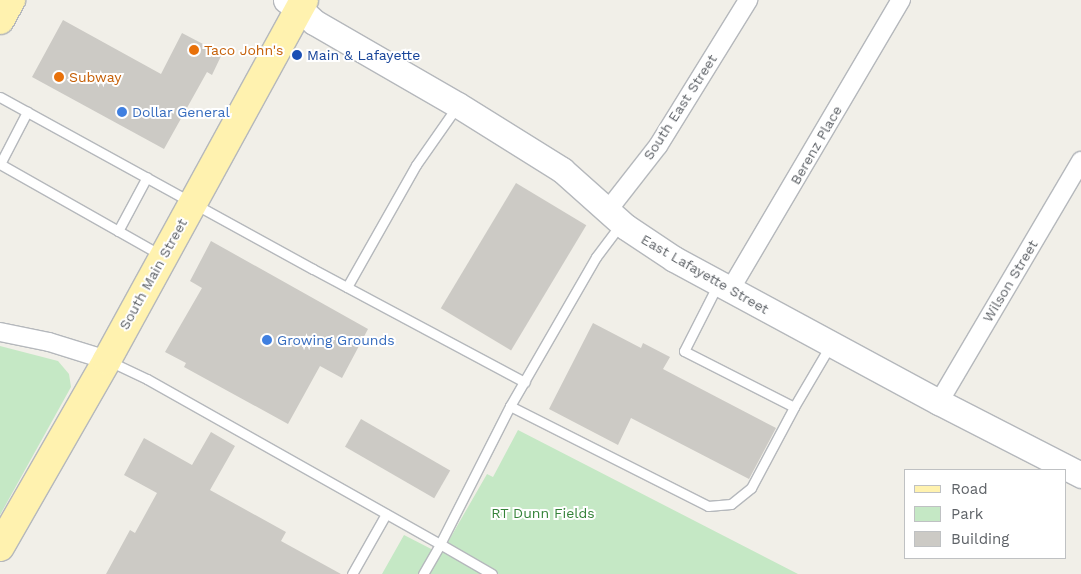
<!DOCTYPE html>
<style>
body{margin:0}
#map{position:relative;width:1081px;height:574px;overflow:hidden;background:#f1efe8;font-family:"Work Sans",sans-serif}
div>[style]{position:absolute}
.green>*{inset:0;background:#c5e8c5}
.building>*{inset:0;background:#cccac5;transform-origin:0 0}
.roads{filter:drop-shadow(1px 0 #b5b8bc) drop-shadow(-1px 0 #b5b8bc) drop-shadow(0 1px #b5b8bc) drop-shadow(0 -1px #b5b8bc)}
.lane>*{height:9px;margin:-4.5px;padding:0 4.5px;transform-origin:4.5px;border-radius:4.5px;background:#fff}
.street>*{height:18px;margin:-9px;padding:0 9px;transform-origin:9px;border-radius:9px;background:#fff}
.secondary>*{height:25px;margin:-12.5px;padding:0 12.5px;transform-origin:12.5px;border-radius:12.5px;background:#fff}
.primary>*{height:28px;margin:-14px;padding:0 14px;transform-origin:14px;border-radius:14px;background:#fff2af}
.dots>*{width:14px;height:14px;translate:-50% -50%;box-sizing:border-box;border:2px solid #fff;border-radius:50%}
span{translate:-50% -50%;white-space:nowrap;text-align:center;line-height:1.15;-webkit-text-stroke:4px #fff;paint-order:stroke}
.food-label{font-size:14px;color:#c56008}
.left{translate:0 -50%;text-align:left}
.transit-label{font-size:14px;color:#164399}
.street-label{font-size:14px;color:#5f6368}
.shop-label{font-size:14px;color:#366cbe}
.park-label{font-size:14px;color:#348238}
.legend{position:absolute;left:904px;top:469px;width:162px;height:90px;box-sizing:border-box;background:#fff;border:1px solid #bfc1c3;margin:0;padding:6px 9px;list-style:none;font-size:15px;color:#5f6368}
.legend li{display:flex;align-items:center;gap:10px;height:25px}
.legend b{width:25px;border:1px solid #bfc1c3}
</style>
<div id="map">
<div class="green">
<i style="clip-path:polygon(0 346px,58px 361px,69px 374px,71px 387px,0 515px)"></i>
<i style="clip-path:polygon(518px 430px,798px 574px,382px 574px,404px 535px,441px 554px,487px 474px,493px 477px)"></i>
</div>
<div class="building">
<i style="clip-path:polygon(63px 20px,161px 74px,182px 33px,222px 54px,212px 75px,207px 72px,164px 149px,32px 77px)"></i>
<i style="left:516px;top:183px;width:82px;height:146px;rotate:31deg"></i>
<i style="clip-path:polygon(211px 241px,368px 329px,342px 378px,320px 366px,288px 424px,184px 367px,186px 363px,165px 352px,202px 288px,190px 281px)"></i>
<i style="clip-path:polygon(593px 323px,641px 348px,643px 343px,670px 357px,663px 369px,776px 428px,749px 479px,631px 418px,618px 445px,549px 409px)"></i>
<i style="left:361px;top:419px;width:103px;height:32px;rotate:30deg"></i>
<i style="clip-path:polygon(211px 432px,235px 446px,210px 490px,286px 532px,281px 541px,341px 574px,106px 574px,130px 530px,135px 533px,157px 493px,124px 475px,144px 438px,192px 465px)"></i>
</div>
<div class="roads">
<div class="lane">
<i style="left:0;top:97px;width:357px;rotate:28.8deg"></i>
<i style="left:313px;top:269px;width:240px;rotate:28.1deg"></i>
<i style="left:0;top:164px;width:185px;rotate:29.5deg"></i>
<i style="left:0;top:164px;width:59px;rotate:-62.6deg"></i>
<i style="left:118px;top:231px;width:61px;rotate:-61.8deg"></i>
<i style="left:718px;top:284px;width:75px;rotate:116.9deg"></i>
<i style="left:684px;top:351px;width:123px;rotate:27deg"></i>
<i style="left:794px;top:407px;width:71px;rotate:-59.5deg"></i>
<i style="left:347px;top:287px;width:140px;rotate:-60.5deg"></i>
<i style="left:416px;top:165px;width:73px;rotate:-55deg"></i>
<i style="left:109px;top:361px;width:42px;rotate:25.3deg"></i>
<i style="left:147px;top:379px;width:336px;rotate:29.4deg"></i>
<i style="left:440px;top:544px;width:155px;rotate:-63.1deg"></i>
<i style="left:510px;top:406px;width:172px;rotate:-60deg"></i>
<i style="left:596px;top:257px;width:40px;rotate:-53deg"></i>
<i style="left:510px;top:406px;width:222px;rotate:26.8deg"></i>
<i style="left:708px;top:506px;width:23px;rotate:-5deg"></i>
<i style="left:731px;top:504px;width:26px;rotate:-39deg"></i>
<i style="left:751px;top:488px;width:92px;rotate:-62deg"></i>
<i style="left:352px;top:574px;width:69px;rotate:-60.5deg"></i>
<i style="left:423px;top:574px;width:34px;rotate:-60deg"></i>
<i style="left:440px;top:544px;width:60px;rotate:30deg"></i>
</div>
<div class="street">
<i style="left:608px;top:210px;width:81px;rotate:-52deg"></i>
<i style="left:658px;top:146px;width:172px;rotate:-58.3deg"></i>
<i style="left:730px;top:290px;width:337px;rotate:-59.5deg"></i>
<i style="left:0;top:332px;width:50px;rotate:11.5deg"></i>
<i style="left:49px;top:342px;width:61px;rotate:17.2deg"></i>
<i style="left:939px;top:402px;width:280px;rotate:-59.5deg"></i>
</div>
<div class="secondary">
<i style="left:286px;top:0;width:17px;rotate:33deg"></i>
<i style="left:300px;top:9px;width:19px;rotate:43deg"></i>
<i style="left:314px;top:22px;width:166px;rotate:30deg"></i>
<i style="left:458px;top:105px;width:123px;rotate:32deg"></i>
<i style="left:562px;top:170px;width:86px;rotate:41.7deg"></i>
<i style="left:626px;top:227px;width:58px;rotate:33.7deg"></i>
<i style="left:674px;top:259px;width:301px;rotate:28.4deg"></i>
<i style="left:939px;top:402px;width:160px;rotate:27.2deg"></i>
</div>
<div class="primary">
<i style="left:0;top:20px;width:23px;rotate:-61deg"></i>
<i style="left:0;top:547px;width:215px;rotate:-60.2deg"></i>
<i style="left:107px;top:360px;width:410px;rotate:-61.3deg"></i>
</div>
</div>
<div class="dots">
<i style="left:194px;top:50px;background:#e8710a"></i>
<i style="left:297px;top:55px;background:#1a4fb4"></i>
<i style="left:59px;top:77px;background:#e8710a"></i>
<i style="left:122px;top:112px;background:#3f7fe0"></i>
<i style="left:267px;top:340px;background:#3f7fe0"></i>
</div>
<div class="food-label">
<span class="left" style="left:204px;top:50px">Taco John's</span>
<span class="left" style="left:69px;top:77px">Subway</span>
</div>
<div class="transit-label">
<span class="left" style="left:307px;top:55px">Main &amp; Lafayette</span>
</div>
<div class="street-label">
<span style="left:680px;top:107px;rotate:-57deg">South East Street</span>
<span style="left:816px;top:145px;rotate:-60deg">Berenz Place</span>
<span style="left:153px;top:274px;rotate:-61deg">South Main Street</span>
<span style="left:705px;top:274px;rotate:30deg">East Lafayette Street</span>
<span style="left:1010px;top:281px;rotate:-59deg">Wilson Street</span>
</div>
<div class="shop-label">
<span class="left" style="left:132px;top:112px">Dollar General</span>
<span class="left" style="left:277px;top:340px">Growing Grounds</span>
</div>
<div class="park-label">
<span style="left:543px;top:513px">RT Dunn Fields</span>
</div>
<ul class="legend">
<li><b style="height:6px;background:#fff2af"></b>Road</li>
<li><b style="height:14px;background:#c5e8c5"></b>Park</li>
<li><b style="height:14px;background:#cccac5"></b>Building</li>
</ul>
</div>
